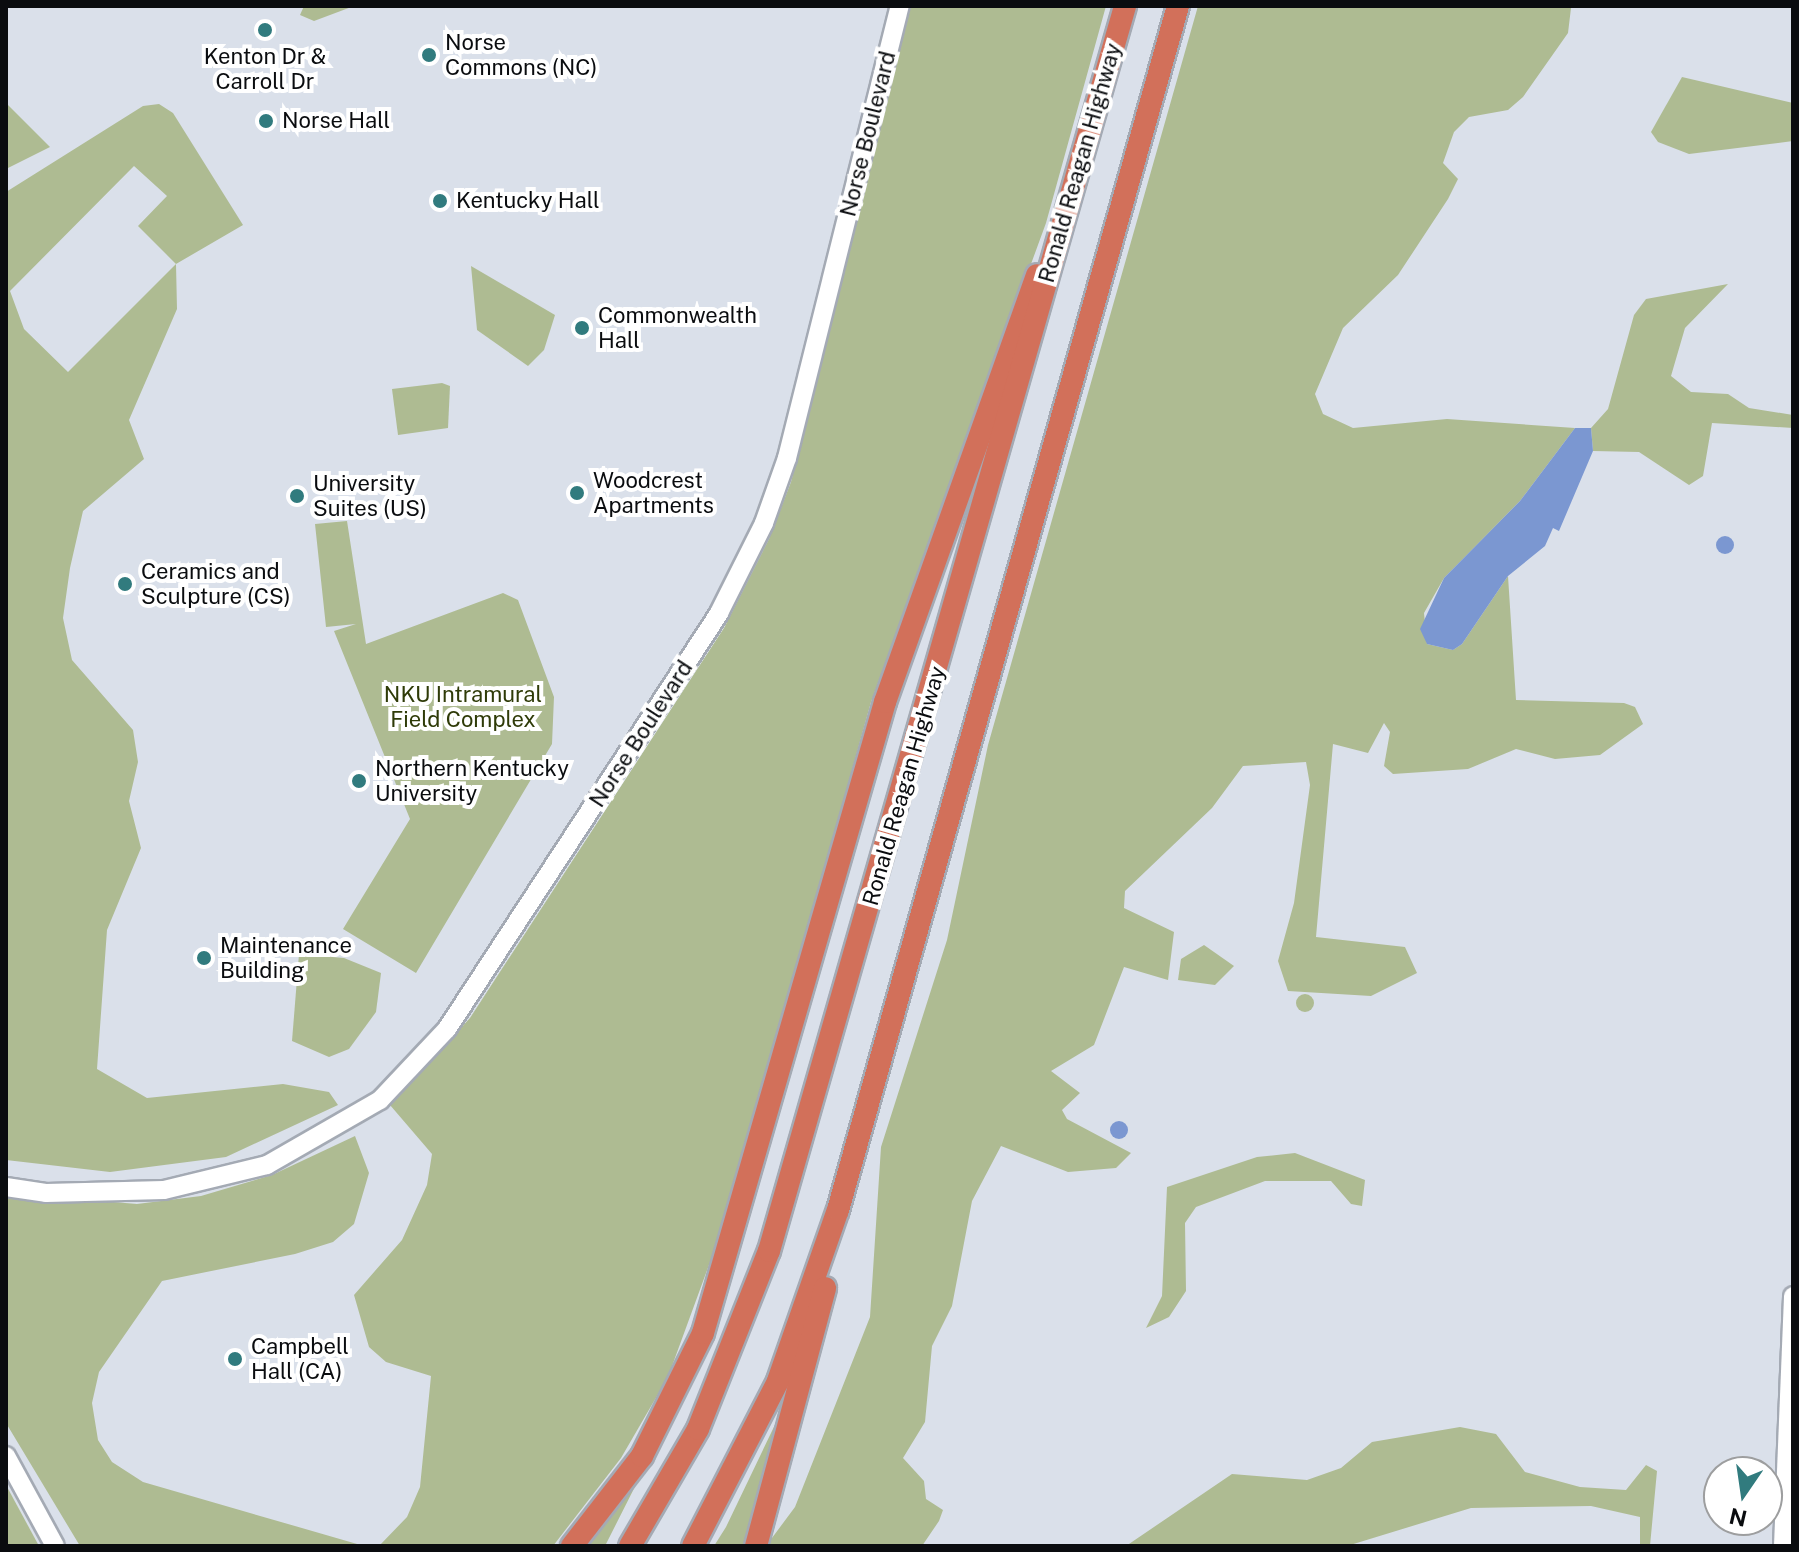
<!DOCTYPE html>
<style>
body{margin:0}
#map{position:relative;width:1799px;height:1552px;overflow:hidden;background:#dae0ea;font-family:"Public Sans",sans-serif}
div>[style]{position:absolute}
.green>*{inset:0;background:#aebb92}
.round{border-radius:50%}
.water>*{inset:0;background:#7b97d1}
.roads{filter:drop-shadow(2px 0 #a4aab4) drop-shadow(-2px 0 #a4aab4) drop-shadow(0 2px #a4aab4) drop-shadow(0 -2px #a4aab4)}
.secondary>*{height:18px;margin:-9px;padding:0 9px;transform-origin:9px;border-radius:9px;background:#fff}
.highway>*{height:22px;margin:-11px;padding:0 11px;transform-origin:11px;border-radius:11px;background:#d2705a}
.dots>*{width:22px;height:22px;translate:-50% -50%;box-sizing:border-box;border:4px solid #fff;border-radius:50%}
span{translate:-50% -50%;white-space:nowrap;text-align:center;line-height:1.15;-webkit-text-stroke:8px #fff;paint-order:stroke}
.poi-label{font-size:22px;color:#0a0c0f}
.left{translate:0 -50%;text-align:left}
.street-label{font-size:22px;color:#0a0c0f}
.park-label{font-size:22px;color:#2f3b08}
.frame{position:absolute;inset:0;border:8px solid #0a0c0f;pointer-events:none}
.north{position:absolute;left:1703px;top:1456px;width:80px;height:80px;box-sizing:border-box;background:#fff;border:2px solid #9d9e9f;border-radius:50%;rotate:193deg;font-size:22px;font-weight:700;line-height:32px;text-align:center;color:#0a0c0f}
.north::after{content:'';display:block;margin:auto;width:28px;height:36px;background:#317b7e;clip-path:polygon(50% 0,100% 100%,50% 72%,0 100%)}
</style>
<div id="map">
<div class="green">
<i style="clip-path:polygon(304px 6px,354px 6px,314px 21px,300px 15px)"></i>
<i style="clip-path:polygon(911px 6px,1106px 6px,1046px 223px,871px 702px,728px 1213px,668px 1377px,621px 1458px,553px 1546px,379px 1546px,407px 1517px,420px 1487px,431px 1376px,386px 1362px,369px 1347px,354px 1295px,402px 1240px,427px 1185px,432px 1154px,390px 1105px,470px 1018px,724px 628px,769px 539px,791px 482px)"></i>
<i style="clip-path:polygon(1198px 6px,1571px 8px,1568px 33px,1523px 97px,1508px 110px,1469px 117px,1454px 132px,1443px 163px,1458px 179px,1448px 199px,1398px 275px,1343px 328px,1315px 394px,1323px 414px,1353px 428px,1447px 419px,1575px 428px,1520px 501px,1444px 578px,1424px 613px,1427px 644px,1453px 650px,1462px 644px,1508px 576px,1516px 700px,1624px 703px,1635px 707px,1643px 724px,1600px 755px,1555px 759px,1516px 749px,1468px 769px,1393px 774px,1384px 766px,1390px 732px,1384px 723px,1368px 753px,1333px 744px,1316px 937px,1405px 947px,1417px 973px,1371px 996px,1288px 991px,1278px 961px,1294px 903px,1310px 785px,1306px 762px,1243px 766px,1212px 808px,1125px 891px,1124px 908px,1174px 932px,1168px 980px,1124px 967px,1094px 1045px,1051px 1071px,1080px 1093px,1062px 1110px,1067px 1119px,1131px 1153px,1116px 1168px,1068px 1172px,1001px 1146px,972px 1201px,952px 1306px,932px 1346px,925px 1422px,903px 1458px,924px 1481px,926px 1499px,943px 1510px,939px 1521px,922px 1546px,766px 1546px,795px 1507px,870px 1317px,881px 1147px,947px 940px,988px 745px)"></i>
<i style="clip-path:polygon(1682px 77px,1793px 103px,1793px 141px,1689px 154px,1658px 142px,1651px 132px)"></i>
<i style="clip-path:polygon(6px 103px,50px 147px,6px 169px)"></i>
<i style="clip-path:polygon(evenodd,159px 104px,173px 113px,243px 225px,176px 264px,177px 309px,129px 420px,144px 459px,83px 511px,70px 568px,63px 618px,72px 660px,133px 730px,138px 762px,129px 801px,141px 848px,107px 930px,97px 1069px,147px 1098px,283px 1084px,329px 1092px,338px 1105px,226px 1157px,110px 1172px,6px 1160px,6px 192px,143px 106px,159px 104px,134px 166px,167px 196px,138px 226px,176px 264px,68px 372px,24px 329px,10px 291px,134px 166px)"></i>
<i style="clip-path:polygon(471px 266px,555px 315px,544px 350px,528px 366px,477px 330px)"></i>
<i style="clip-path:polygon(1728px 284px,1685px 328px,1671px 376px,1691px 392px,1728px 394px,1749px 408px,1793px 415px,1793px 428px,1712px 423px,1703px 476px,1689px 485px,1639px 452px,1593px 451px,1591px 428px,1608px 409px,1634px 315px,1646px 299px)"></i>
<i style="clip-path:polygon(442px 383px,450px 386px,448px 428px,398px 435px,392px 389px)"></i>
<i style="clip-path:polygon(347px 521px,366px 644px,503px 593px,518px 600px,554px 697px,552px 744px,416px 973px,343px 929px,410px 819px,334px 631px,356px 624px,326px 627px,315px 524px)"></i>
<i style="clip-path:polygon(1204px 945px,1234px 966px,1215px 985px,1178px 980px,1181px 959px)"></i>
<i style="clip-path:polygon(299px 954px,344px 958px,381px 973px,376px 1012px,349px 1049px,329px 1057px,292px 1041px)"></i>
<i class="round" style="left:1296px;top:994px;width:18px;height:18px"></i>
<i style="clip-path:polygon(355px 1136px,369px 1173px,354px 1224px,333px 1242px,295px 1254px,162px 1281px,99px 1372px,92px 1403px,98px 1440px,112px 1462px,143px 1482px,364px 1546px,80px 1546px,6px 1423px,6px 1193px,137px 1204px,201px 1196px,272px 1175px)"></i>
<i style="clip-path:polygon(1295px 1153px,1365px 1180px,1362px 1206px,1351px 1204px,1331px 1181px,1265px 1181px,1196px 1207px,1185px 1223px,1186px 1291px,1169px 1317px,1146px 1328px,1162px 1296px,1167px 1187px,1257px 1157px)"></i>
<i style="clip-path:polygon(795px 1383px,748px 1546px,714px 1546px,726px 1527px)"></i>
<i style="clip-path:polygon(1460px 1427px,1496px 1434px,1525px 1472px,1580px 1487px,1626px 1490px,1646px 1465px,1657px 1471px,1650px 1546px,1640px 1546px,1640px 1517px,1591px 1506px,1471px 1508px,1347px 1546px,1126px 1546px,1232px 1474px,1307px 1480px,1341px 1468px,1372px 1442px)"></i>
<i style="clip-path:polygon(653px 1451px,605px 1546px,578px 1546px,622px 1501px)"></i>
<i style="clip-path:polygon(6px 1485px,39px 1546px,6px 1546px)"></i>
</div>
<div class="water">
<i style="clip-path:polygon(1575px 428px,1591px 428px,1593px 451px,1559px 531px,1553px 528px,1545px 546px,1508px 576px,1462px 644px,1453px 650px,1427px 644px,1420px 629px,1444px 578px,1520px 501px)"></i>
<i class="round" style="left:1716px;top:536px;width:18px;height:18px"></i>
<i class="round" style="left:1110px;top:1121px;width:18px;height:18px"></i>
</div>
<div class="roads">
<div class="secondary">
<i style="left:6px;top:1187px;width:40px;rotate:8.5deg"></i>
<i style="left:46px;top:1193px;width:118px;rotate:-1.5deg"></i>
<i style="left:164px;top:1190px;width:106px;rotate:-13.6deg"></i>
<i style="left:267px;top:1165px;width:130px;rotate:-29.9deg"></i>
<i style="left:380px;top:1100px;width:98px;rotate:-46.7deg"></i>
<i style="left:447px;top:1029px;width:497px;rotate:-56.8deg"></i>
<i style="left:719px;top:613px;width:101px;rotate:-63.4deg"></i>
<i style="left:764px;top:523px;width:69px;rotate:-70.5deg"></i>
<i style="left:787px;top:458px;width:466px;rotate:-76deg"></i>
<i style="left:6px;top:1456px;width:102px;rotate:61.4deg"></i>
<i style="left:1783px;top:1546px;width:250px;rotate:-87.7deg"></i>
</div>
<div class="highway">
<i style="left:572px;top:1546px;width:114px;rotate:-52.1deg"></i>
<i style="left:642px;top:1456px;width:137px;rotate:-63.6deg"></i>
<i style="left:703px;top:1333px;width:657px;rotate:-73.91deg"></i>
<i style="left:885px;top:702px;width:453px;rotate:-70.4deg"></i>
<i style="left:630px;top:1546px;width:135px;rotate:-59.8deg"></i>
<i style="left:698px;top:1429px;width:192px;rotate:-68.3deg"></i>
<i style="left:769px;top:1251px;width:1295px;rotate:-74.04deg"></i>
<i style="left:693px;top:1546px;width:186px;rotate:-62.7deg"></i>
<i style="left:778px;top:1381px;width:181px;rotate:-70.7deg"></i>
<i style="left:838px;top:1210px;width:1251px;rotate:-74.23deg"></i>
<i style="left:756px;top:1546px;width:267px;rotate:-75deg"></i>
</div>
</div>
<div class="dots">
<i style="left:265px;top:30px;background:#317b7e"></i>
<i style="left:429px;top:55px;background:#317b7e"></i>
<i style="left:266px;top:121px;background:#317b7e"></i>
<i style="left:440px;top:201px;background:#317b7e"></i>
<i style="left:582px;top:328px;background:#317b7e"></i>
<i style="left:577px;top:493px;background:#317b7e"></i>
<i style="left:297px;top:496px;background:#317b7e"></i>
<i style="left:125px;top:584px;background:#317b7e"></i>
<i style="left:359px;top:781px;background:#317b7e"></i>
<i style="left:204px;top:958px;background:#317b7e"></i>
<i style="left:235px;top:1359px;background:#317b7e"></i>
</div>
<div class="poi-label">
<span class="left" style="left:445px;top:55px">Norse<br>Commons (NC)</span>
<span style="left:265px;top:69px">Kenton Dr &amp;<br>Carroll Dr</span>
<span class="left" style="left:282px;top:121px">Norse Hall</span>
<span class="left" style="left:456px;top:201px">Kentucky Hall</span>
<span class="left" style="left:598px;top:328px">Commonwealth<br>Hall</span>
<span class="left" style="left:593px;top:493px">Woodcrest<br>Apartments</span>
<span class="left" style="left:313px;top:496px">University<br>Suites (US)</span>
<span class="left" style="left:141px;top:584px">Ceramics and<br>Sculpture (CS)</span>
<span class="left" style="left:375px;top:781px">Northern Kentucky<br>University</span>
<span class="left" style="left:220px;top:958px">Maintenance<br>Building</span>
<span class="left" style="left:251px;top:1359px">Campbell<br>Hall (CA)</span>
</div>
<div class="street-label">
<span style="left:868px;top:134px;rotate:-76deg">Norse Boulevard</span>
<span style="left:1080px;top:163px;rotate:-74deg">Ronald Reagan Highway</span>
<span style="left:641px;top:734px;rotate:-57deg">Norse Boulevard</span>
<span style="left:904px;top:786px;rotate:-74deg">Ronald Reagan Highway</span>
</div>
<div class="park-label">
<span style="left:463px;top:707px">NKU Intramural<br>Field Complex</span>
</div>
<div class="frame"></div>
<div class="north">N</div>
</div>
